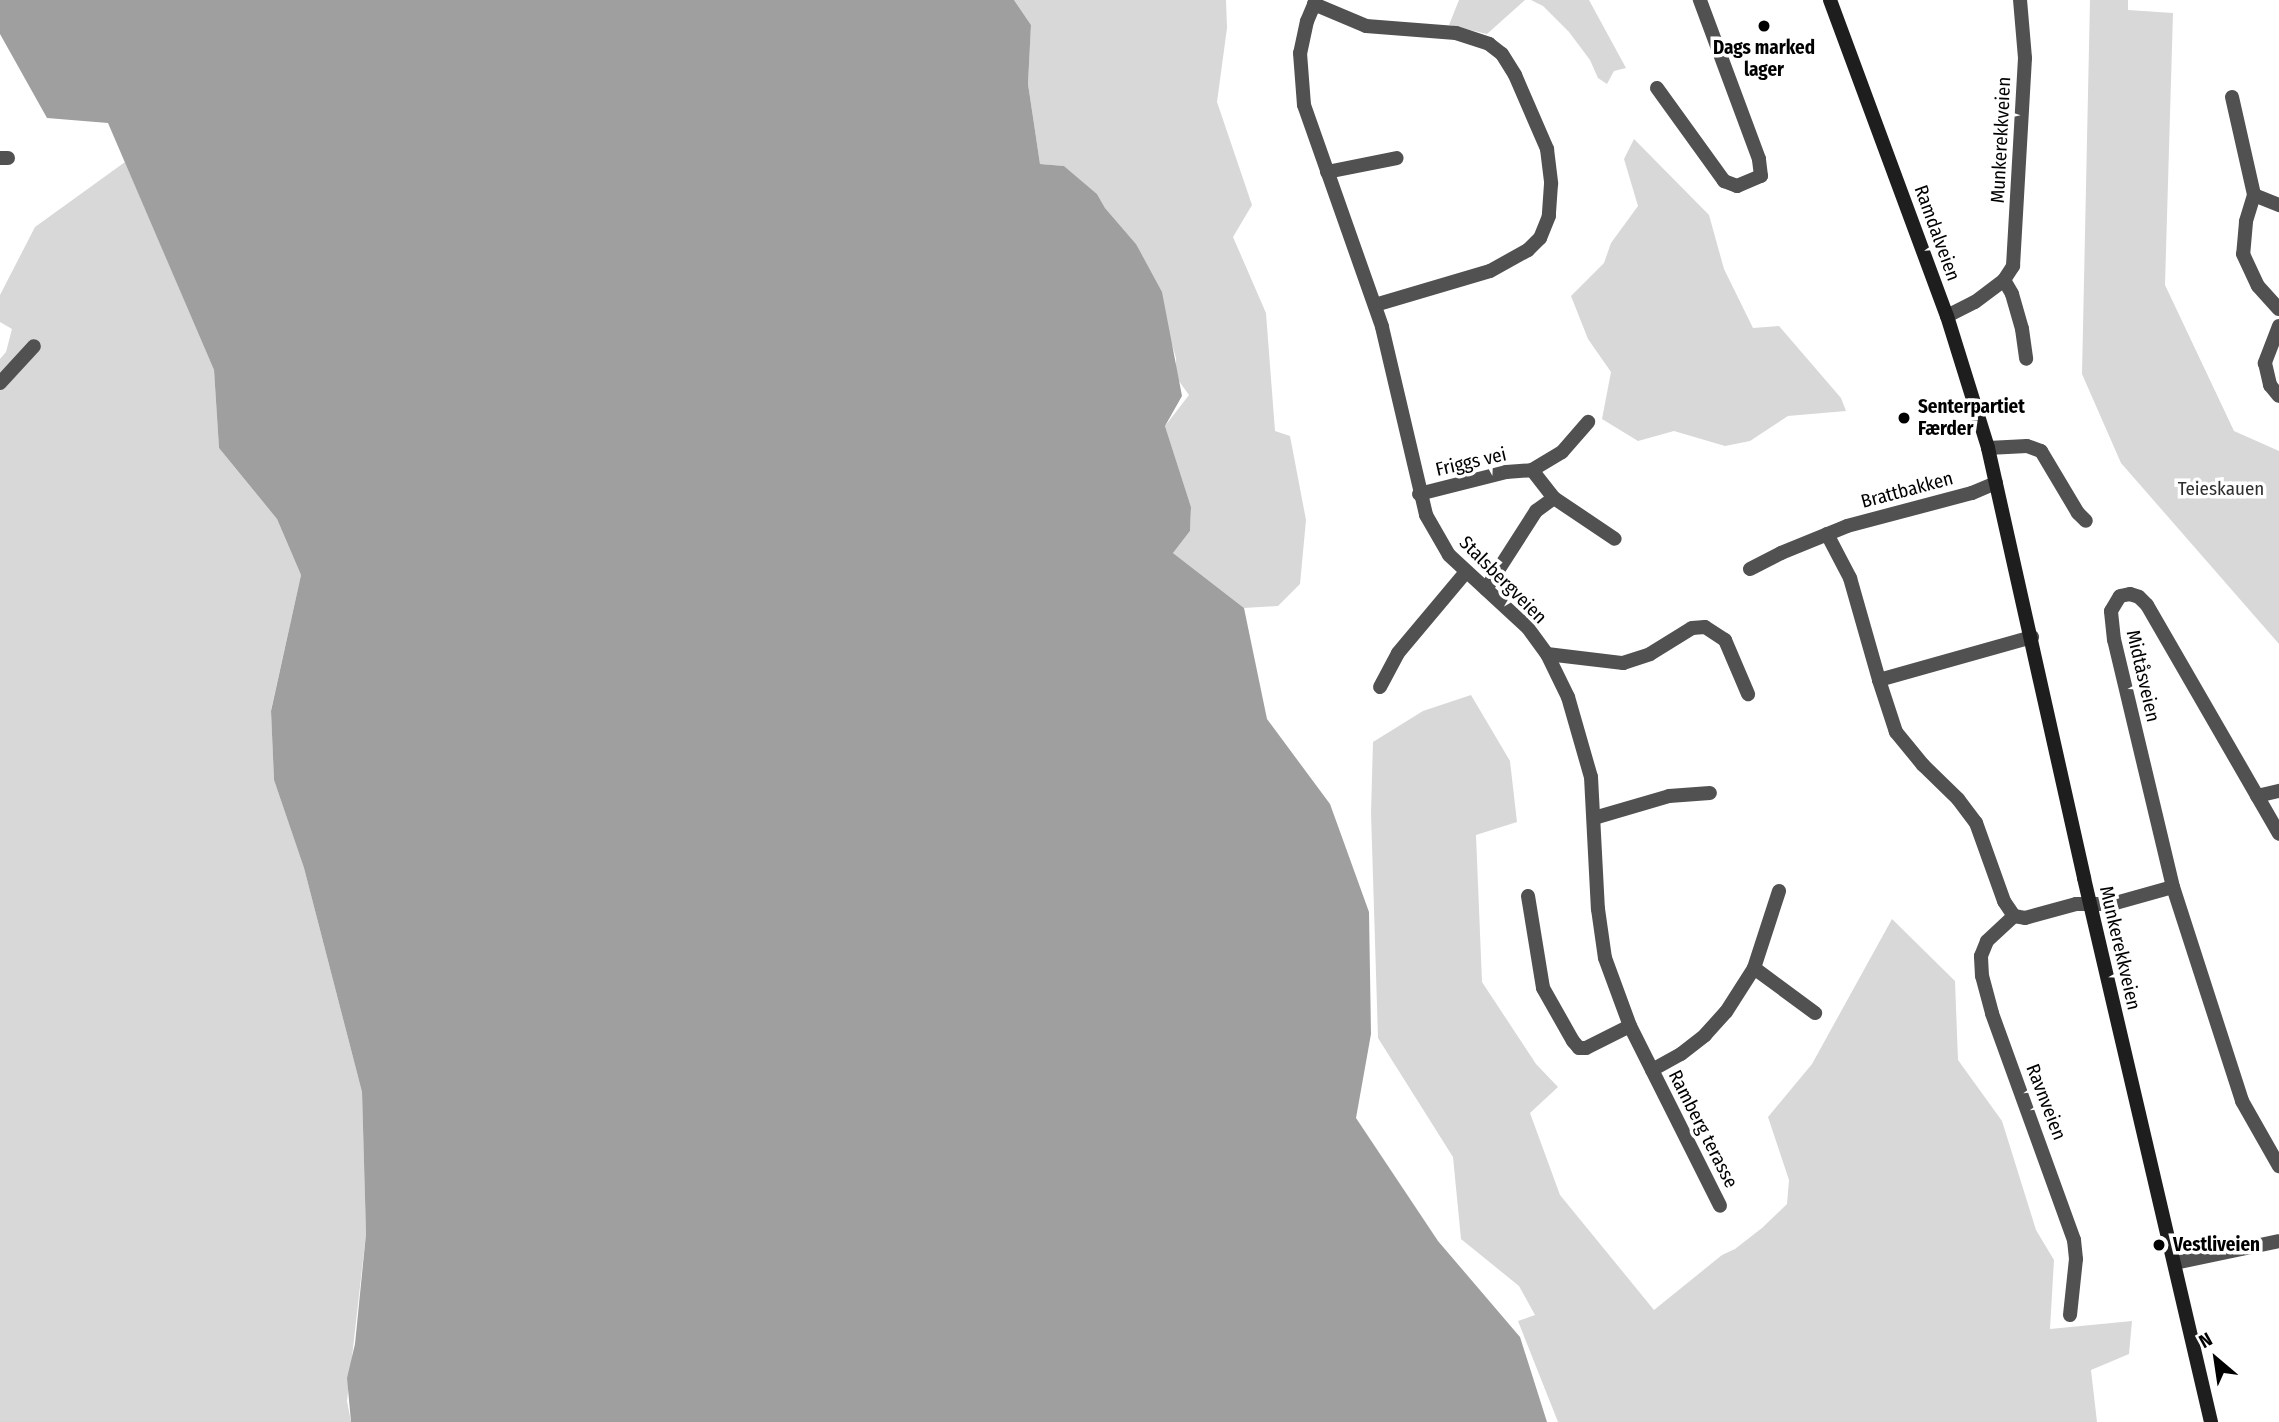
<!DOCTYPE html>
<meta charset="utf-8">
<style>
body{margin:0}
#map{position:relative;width:2279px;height:1422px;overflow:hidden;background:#fff;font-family:"Fira Sans Condensed",sans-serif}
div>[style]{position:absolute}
.green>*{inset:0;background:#d8d8d8}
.water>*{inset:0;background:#9f9f9f}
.minor>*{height:14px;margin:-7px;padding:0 7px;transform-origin:7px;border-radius:7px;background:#515151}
.secondary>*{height:14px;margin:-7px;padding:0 7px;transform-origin:7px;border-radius:7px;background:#1e1e1e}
.dots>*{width:19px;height:19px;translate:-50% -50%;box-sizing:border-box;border:4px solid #fff;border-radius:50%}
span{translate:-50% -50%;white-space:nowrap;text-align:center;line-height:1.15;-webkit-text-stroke:7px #fff;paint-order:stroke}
.poi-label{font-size:19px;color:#000;font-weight:700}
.left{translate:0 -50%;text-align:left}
.street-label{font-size:19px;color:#000}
.park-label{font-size:19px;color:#2f2f2f}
.north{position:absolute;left:2181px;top:1324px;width:70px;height:70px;-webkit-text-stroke:5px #fff;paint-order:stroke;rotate:331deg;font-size:19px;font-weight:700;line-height:28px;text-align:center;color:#000}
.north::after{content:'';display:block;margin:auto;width:24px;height:32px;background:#000;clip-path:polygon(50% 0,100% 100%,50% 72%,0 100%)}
</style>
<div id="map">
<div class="green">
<i style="clip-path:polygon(1014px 0,1226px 0,1227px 28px,1217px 102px,1252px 205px,1233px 237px,1266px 313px,1275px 431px,1290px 436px,1306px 520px,1300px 584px,1278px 606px,1244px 608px,1173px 553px,1190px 531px,1191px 507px,1165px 426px,1189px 395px,1176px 377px,1176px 358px,1168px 331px,1136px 244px,1105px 208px,1097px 194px,1064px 166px,1040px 164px,1028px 84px,1031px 25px)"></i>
<i style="clip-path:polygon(1459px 0,1525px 0,1487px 34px,1449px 25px)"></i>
<i style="clip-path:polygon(1531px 0,1589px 0,1626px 68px,1614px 71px,1607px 84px,1598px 78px,1590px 60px,1569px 32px,1543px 6px)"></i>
<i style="clip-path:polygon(2090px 0,2128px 0,2128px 10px,2173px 13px,2165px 285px,2234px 431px,2279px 451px,2279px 644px,2121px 463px,2082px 374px)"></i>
<i style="clip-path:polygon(1634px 139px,1709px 215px,1724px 269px,1753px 328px,1779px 326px,1841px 398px,1846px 411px,1788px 416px,1750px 441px,1725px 446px,1674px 431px,1638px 441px,1602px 419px,1611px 372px,1588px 339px,1571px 296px,1604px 263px,1611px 243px,1638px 206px,1624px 159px)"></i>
<i style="clip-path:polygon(125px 162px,214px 370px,219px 448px,277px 519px,301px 575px,271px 710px,274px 780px,304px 868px,362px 1092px,366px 1234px,347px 1401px,351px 1422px,0 1422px,0 359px,6px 352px,12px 329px,0 322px,0 295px,35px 227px)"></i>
<i style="clip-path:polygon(1471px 695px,1510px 761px,1517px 822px,1476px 835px,1482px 982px,1536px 1064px,1558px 1087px,1530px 1113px,1560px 1195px,1654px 1310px,1722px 1255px,1735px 1249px,1762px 1228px,1787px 1204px,1789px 1180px,1768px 1117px,1812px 1064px,1892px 919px,1955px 981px,1958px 1060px,2002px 1121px,2036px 1230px,2054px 1260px,2050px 1329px,2132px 1321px,2129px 1354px,2091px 1370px,2097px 1422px,1558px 1422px,1518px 1321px,1535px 1315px,1519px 1286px,1461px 1239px,1453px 1157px,1378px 1038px,1371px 813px,1373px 742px,1423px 711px)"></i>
</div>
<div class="water">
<i style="clip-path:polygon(0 0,1014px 0,1031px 25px,1028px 84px,1040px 164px,1064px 166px,1097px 194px,1105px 208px,1136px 244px,1162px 292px,1182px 396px,1165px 426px,1191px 507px,1190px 531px,1173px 553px,1244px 608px,1267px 719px,1330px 804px,1369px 912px,1371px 1034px,1356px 1118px,1438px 1241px,1520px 1337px,1547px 1422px,351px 1422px,347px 1378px,355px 1344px,366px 1234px,362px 1092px,304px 868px,274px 780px,271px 711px,301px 575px,277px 519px,219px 448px,214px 370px,108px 123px,47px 118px,0 34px)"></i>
</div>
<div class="minor">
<i style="left:1316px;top:0;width:23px;rotate:113deg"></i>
<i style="left:1307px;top:21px;width:33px;rotate:102deg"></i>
<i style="left:1300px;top:53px;width:52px;rotate:85.6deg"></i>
<i style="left:1304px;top:105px;width:235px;rotate:70.6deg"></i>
<i style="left:1382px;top:327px;width:193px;rotate:76.8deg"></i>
<i style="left:1426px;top:515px;width:46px;rotate:60.1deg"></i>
<i style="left:1449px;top:555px;width:108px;rotate:42.7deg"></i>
<i style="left:1528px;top:628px;width:32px;rotate:54deg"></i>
<i style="left:1547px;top:654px;width:48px;rotate:64deg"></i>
<i style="left:1568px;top:697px;width:83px;rotate:74deg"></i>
<i style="left:1591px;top:777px;width:132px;rotate:87deg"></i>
<i style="left:1598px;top:909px;width:49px;rotate:81.9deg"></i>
<i style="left:1605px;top:958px;width:72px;rotate:69.8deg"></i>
<i style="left:1630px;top:1026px;width:201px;rotate:63.4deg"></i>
<i style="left:1314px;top:4px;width:56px;rotate:22.9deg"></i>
<i style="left:1366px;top:26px;width:90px;rotate:4.4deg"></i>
<i style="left:1456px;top:33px;width:35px;rotate:18deg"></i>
<i style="left:1489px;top:44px;width:16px;rotate:38deg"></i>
<i style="left:1502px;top:54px;width:25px;rotate:58deg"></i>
<i style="left:1515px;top:75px;width:81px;rotate:66.6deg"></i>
<i style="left:1547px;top:149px;width:35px;rotate:83deg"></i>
<i style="left:1551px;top:184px;width:32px;rotate:94deg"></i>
<i style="left:1549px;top:216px;width:24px;rotate:112deg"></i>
<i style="left:1540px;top:238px;width:17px;rotate:135deg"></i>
<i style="left:1528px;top:250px;width:43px;rotate:151.1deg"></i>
<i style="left:1490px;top:271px;width:120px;rotate:163.5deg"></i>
<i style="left:1657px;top:88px;width:115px;rotate:54.2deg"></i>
<i style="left:1724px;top:181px;width:14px;rotate:21deg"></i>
<i style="left:1737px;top:186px;width:26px;rotate:-23deg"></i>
<i style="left:1761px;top:176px;width:17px;rotate:-97deg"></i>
<i style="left:1759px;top:159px;width:170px;rotate:-110.4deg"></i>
<i style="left:2232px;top:97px;width:100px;rotate:77.3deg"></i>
<i style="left:2254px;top:195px;width:28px;rotate:107deg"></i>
<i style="left:2246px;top:222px;width:32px;rotate:95deg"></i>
<i style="left:2243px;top:254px;width:35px;rotate:65deg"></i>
<i style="left:2258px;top:286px;width:31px;rotate:48deg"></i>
<i style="left:0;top:158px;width:8px"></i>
<i style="left:1327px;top:172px;width:71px;rotate:-11.3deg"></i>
<i style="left:2254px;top:195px;width:27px;rotate:22deg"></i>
<i style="left:2004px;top:280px;width:16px;rotate:60deg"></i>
<i style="left:2012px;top:294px;width:36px;rotate:74deg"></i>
<i style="left:2022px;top:329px;width:30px;rotate:82deg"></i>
<i style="left:1947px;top:316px;width:31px;rotate:-27deg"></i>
<i style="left:1975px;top:302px;width:36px;rotate:-37deg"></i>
<i style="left:2004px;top:280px;width:17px;rotate:-57deg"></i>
<i style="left:2013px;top:266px;width:208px;rotate:-86.7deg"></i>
<i style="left:2025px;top:58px;width:58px;rotate:-94.9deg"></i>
<i style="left:2279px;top:326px;width:40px;rotate:111deg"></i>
<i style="left:2265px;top:363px;width:23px;rotate:77deg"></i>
<i style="left:2270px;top:385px;width:14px;rotate:51deg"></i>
<i style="left:0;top:383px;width:50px;rotate:-47.4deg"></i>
<i style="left:1988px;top:448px;width:39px;rotate:-3deg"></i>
<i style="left:2027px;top:446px;width:15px;rotate:20deg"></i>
<i style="left:2041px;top:451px;width:72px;rotate:59.2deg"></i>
<i style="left:2078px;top:513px;width:11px;rotate:45deg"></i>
<i style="left:1532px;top:470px;width:36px;rotate:52deg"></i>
<i style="left:1554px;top:498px;width:73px;rotate:33.9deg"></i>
<i style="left:1419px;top:494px;width:90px;rotate:-14.2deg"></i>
<i style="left:1506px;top:472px;width:26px;rotate:-4deg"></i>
<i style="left:1532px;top:470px;width:35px;rotate:-31deg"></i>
<i style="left:1562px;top:452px;width:40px;rotate:-49deg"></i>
<i style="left:1827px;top:534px;width:50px;rotate:62.4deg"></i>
<i style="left:1850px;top:578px;width:106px;rotate:74.1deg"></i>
<i style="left:1750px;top:569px;width:35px;rotate:-27deg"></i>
<i style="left:1781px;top:553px;width:71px;rotate:-22.2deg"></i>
<i style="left:1847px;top:526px;width:129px;rotate:-14.8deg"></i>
<i style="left:1972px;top:493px;width:26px;rotate:-23deg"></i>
<i style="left:1486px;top:589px;width:93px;rotate:-57.3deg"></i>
<i style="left:1536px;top:511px;width:22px;rotate:-36deg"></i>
<i style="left:1547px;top:654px;width:77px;rotate:6.8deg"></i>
<i style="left:1623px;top:663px;width:28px;rotate:-18deg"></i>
<i style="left:1650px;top:654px;width:49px;rotate:-31.8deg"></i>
<i style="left:1692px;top:628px;width:13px;rotate:-4deg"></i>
<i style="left:1705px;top:627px;width:24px;rotate:33deg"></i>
<i style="left:1725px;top:640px;width:59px;rotate:66.9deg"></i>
<i style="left:1380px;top:687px;width:38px;rotate:-62deg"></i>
<i style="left:1398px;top:653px;width:106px;rotate:-50deg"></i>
<i style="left:2257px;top:796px;width:23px;rotate:-13deg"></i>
<i style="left:1594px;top:818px;width:78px;rotate:-16.3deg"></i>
<i style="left:1669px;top:796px;width:41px;rotate:-4.2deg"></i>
<i style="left:2173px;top:887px;width:225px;rotate:72.1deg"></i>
<i style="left:2242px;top:1101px;width:75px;rotate:60.4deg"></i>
<i style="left:1528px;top:896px;width:93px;rotate:80.7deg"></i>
<i style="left:1543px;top:988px;width:61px;rotate:60.5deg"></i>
<i style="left:1573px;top:1041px;width:9px;rotate:49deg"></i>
<i style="left:1579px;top:1048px;width:7px"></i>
<i style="left:1586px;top:1048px;width:49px;rotate:-26.6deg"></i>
<i style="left:2014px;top:916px;width:18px;rotate:-124deg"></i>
<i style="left:2004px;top:901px;width:83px;rotate:-109.7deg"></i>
<i style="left:1976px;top:823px;width:30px;rotate:-127deg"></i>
<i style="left:1958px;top:799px;width:49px;rotate:-135.8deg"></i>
<i style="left:1923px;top:765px;width:43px;rotate:-129.3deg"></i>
<i style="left:1896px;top:732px;width:55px;rotate:-108.1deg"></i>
<i style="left:1879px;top:680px;width:159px;rotate:-15.7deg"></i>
<i style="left:1754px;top:968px;width:76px;rotate:36.4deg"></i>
<i style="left:1652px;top:1070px;width:33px;rotate:-29deg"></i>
<i style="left:1681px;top:1054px;width:31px;rotate:-38deg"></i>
<i style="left:1705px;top:1035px;width:31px;rotate:-48deg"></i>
<i style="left:1726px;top:1012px;width:52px;rotate:-57.5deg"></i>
<i style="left:1754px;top:968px;width:81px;rotate:-72deg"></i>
<i style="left:2175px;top:1263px;width:106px;rotate:-11.9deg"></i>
<i style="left:2070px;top:1315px;width:56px;rotate:-83.9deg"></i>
<i style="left:2076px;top:1259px;width:19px;rotate:-96deg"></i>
<i style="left:2074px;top:1240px;width:241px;rotate:-109.9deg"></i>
<i style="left:1992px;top:1013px;width:38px;rotate:-105deg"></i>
<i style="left:1982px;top:976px;width:20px;rotate:-93deg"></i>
<i style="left:1981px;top:956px;width:16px;rotate:-68deg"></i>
<i style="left:1987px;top:941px;width:37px;rotate:-43deg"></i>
<i style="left:2014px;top:916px;width:11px;rotate:10deg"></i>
<i style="left:2025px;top:918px;width:53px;rotate:-15.4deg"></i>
<i style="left:2076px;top:904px;width:36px"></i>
<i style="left:2112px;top:904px;width:63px;rotate:-15.6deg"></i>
<i style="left:2173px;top:887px;width:254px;rotate:-103.4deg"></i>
<i style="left:2114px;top:640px;width:29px;rotate:-96deg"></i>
<i style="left:2111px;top:611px;width:17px;rotate:-59deg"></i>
<i style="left:2120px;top:596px;width:10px;rotate:-11deg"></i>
<i style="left:2130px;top:594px;width:9px;rotate:18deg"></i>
<i style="left:2139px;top:597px;width:11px;rotate:45deg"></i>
<i style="left:2147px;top:605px;width:264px;rotate:60deg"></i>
</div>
<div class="secondary">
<i style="left:1830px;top:0;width:337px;rotate:69.7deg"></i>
<i style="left:1947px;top:316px;width:138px;rotate:72.7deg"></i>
<i style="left:1988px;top:448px;width:441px;rotate:77.4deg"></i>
<i style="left:2084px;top:878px;width:559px;rotate:76.86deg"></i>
</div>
<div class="dots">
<i style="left:1764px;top:26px;background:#000"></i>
<i style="left:1904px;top:418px;background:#000"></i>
<i style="left:2159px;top:1245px;background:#000"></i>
</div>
<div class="poi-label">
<span style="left:1764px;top:59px">Dags marked<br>lager</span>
<span class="left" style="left:1918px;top:418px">Senterpartiet<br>Færder</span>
<span class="left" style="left:2173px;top:1245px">Vestliveien</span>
</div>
<div class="street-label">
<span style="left:2001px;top:140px;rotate:-87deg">Munkerekkveien</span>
<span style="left:1937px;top:233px;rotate:70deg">Ramdalveien</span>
<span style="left:1471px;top:462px;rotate:-13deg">Friggs vei</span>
<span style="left:1907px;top:490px;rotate:-15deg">Brattbakken</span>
<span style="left:1503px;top:580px;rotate:45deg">Stalsbergveien</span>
<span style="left:2143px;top:676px;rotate:77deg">Midtåsveien</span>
<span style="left:2120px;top:948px;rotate:77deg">Munkerekkveien</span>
<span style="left:2046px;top:1102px;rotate:69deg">Ravnveien</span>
<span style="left:1703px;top:1129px;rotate:63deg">Ramberg terasse</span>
</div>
<div class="park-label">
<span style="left:2221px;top:489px">Teieskauen</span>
</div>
<div class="north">N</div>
</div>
